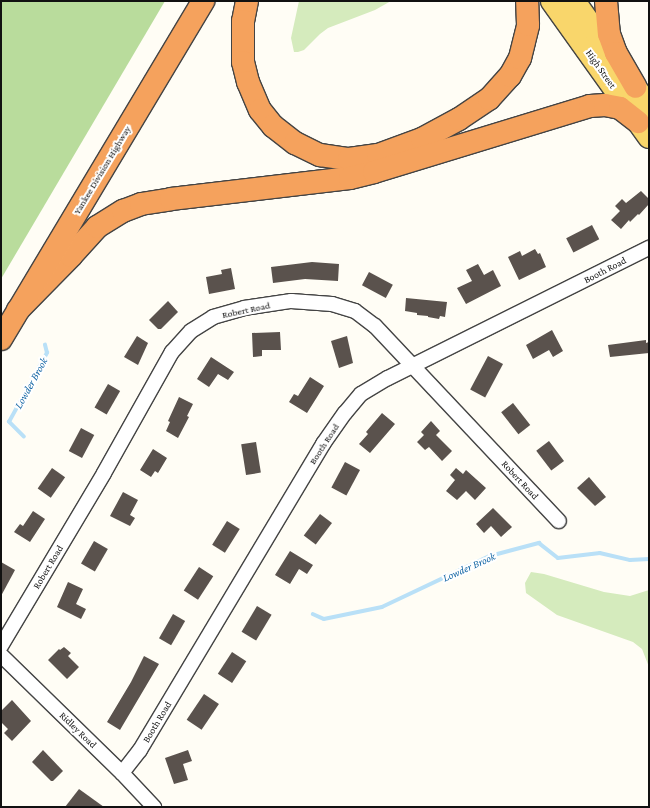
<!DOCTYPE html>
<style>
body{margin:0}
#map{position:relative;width:650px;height:808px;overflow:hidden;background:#fffdf5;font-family:"Crimson Pro",serif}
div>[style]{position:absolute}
.green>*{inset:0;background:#d5ebbd}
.forest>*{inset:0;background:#b9dc9c}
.stream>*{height:3.5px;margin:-1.75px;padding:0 1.75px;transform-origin:1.75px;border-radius:1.75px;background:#b9e0f7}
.building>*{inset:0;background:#5a524d;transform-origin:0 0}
.roads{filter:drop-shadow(1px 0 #444) drop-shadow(-1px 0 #444) drop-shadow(0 1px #444) drop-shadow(0 -1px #444)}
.street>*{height:14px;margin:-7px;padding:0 7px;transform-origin:7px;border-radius:7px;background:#fff}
.primary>*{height:22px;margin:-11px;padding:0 11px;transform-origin:11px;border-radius:11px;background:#f9d66b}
.highway>*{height:22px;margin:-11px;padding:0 11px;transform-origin:11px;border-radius:11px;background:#f5a25d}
span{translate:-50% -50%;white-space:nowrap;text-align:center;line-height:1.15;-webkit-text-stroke:4px #fff;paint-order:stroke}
.street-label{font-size:10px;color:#111}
.water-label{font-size:11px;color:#1768a6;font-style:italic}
.frame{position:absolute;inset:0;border:2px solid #111;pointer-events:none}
</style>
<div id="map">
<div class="green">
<i style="clip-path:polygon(299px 1px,391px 1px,375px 10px,328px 28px,320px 34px,304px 50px,298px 52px,294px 52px,291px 38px)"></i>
<i style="clip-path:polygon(531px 572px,544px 574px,604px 592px,630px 596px,649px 590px,649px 667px,642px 649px,633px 642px,557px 615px,526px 593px,525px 583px)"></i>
</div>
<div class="forest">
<i style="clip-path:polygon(1px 1px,165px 1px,1px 279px)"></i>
</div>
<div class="stream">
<i style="left:24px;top:437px;width:21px;rotate:-135deg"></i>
<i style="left:9px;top:422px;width:79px;rotate:-61.2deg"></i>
<i style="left:47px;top:353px;width:8px;rotate:-104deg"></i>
<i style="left:313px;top:614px;width:12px;rotate:24deg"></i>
<i style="left:324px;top:619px;width:59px;rotate:-11.7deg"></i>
<i style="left:382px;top:607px;width:119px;rotate:-25.3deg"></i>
<i style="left:490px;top:556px;width:51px;rotate:-14.9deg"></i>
<i style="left:539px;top:543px;width:24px;rotate:38deg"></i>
<i style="left:558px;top:558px;width:42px;rotate:-6.8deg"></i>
<i style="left:600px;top:553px;width:31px;rotate:13deg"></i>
<i style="left:630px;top:560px;width:19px;rotate:-3deg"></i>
</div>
<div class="building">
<i style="clip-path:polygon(641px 191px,649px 199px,649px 204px,639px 215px,638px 214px,630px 222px,629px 220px,621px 229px,611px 220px,620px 211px,615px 206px,622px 199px,626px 203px)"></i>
<i style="left:592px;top:225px;width:16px;height:29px;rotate:63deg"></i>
<i style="clip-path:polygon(535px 249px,538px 254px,540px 253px,546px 267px,519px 280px,508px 257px,520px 251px,522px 256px)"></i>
<i style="clip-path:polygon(312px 262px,339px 264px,338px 281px,305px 279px,273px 283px,271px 267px)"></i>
<i style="clip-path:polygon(478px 264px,484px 275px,493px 270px,501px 286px,466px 304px,457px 288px,472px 281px,466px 270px)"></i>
<i style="clip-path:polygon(231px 268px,235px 289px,209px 294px,206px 277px,222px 274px,221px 270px)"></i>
<i style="left:369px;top:272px;width:27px;height:15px;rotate:28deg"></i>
<i style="clip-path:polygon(406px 298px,447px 302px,445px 317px,440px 316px,439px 319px,428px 317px,428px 316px,417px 315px,417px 313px,405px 311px)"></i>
<i style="clip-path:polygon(168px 301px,178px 312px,161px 329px,158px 329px,149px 320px)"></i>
<i style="clip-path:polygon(552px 330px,563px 351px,553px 357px,549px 350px,533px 359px,526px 345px)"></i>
<i style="clip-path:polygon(280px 332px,281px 350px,262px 350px,262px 356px,253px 357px,252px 333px)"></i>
<i style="clip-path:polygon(137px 336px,148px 343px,138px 365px,124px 357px)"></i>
<i style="clip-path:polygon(347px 336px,353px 363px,339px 368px,331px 341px)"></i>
<i style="clip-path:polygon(646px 340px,646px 343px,649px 342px,649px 353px,610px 357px,608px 345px)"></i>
<i style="left:488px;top:356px;width:17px;height:38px;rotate:28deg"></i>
<i style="clip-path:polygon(211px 357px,234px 372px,228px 380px,218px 374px,209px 387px,197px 379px)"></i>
<i style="clip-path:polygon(310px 377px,324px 386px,307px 413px,289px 402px,294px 394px,298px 396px)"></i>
<i style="left:108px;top:384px;width:14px;height:27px;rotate:30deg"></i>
<i style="clip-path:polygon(179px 397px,193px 404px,187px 416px,189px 417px,178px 438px,166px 431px,170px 422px,168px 421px)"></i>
<i style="left:513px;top:403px;width:28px;height:15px;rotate:52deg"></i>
<i style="clip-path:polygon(382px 413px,395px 424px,370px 453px,359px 444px,368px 434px,366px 432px)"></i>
<i style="clip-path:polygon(431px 421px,440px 431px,436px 435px,452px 451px,442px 461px,429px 447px,425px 450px,417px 442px,424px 435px,421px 432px)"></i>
<i style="left:81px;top:428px;width:15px;height:26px;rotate:28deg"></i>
<i style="left:549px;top:441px;width:25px;height:16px;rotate:53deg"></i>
<i style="left:256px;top:442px;width:31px;height:15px;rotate:81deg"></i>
<i style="clip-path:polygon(153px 449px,167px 458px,158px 473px,155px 471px,151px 477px,140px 470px)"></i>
<i style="left:345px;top:462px;width:17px;height:29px;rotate:28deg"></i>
<i style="left:52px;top:468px;width:16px;height:25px;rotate:35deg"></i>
<i style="clip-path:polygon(456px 468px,463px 474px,466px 470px,486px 488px,475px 500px,466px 491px,457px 500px,446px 491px,455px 480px,450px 475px)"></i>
<i style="clip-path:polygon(589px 477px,606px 497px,595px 506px,577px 488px)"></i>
<i style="clip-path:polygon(123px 492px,138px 500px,130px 515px,135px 518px,130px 526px,110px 516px)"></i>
<i style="clip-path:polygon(493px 508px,512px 527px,501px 537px,491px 526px,484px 533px,476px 524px)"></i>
<i style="clip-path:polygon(33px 511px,45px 519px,30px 542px,14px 532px,20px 524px,23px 526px)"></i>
<i style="left:320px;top:514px;width:15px;height:27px;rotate:37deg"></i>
<i style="left:227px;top:521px;width:15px;height:28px;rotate:32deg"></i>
<i style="left:94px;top:541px;width:16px;height:26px;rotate:30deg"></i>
<i style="clip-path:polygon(290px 551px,313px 565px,307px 574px,299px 569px,290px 584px,275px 575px)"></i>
<i style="clip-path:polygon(1px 562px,15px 570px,1px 596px)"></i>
<i style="left:199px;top:567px;width:17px;height:28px;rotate:33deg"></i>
<i style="clip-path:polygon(68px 582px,83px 589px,76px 604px,86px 609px,81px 619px,57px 607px)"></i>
<i style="left:257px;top:606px;width:17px;height:30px;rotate:31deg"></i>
<i style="left:173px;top:614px;width:14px;height:28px;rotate:30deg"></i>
<i style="clip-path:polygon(64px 647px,71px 653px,68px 656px,79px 667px,67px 679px,48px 660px,59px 649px,60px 650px)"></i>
<i style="left:232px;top:652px;width:17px;height:26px;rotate:33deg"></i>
<i style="clip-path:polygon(144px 656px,159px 664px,120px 730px,107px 722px,131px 682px)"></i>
<i style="left:204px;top:694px;width:18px;height:31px;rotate:34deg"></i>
<i style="clip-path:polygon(12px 700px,31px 721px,12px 741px,4px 733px,8px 729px,1px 722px,1px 711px)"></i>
<i style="clip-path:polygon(43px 750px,63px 771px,53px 781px,51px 781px,32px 762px)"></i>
<i style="clip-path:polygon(188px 750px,192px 761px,183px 764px,188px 780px,174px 784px,165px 758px)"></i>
<i style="clip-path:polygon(79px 789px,104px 807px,65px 807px)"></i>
</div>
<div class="roads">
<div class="street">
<i style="left:1px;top:646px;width:201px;rotate:-59.2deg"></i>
<i style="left:104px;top:473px;width:139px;rotate:-60.7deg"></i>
<i style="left:172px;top:352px;width:28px;rotate:-48deg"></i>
<i style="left:191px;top:331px;width:26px;rotate:-32deg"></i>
<i style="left:213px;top:317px;width:32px;rotate:-16deg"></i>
<i style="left:244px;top:308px;width:48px;rotate:-8.5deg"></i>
<i style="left:291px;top:301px;width:41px;rotate:4.2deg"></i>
<i style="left:332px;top:304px;width:24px;rotate:17deg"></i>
<i style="left:355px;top:311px;width:25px;rotate:37deg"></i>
<i style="left:375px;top:326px;width:268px;rotate:46.7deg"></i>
<i style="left:1px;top:655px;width:169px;rotate:44.3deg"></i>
<i style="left:122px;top:773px;width:47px;rotate:46.7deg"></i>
<i style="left:122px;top:773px;width:29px;rotate:-52deg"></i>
<i style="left:140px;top:750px;width:357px;rotate:-59.1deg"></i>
<i style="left:323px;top:444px;width:38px;rotate:-55deg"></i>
<i style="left:345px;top:413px;width:25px;rotate:-50deg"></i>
<i style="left:361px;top:394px;width:31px;rotate:-31deg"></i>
<i style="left:388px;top:378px;width:292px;rotate:-26.5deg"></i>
</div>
<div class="primary">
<i style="left:552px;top:1px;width:167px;rotate:54.5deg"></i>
<i style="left:574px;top:1px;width:130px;rotate:54.7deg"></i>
</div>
<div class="highway">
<i style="left:247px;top:1px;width:20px;rotate:101deg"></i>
<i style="left:243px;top:21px;width:41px;rotate:90deg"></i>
<i style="left:243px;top:62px;width:21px;rotate:76deg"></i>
<i style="left:248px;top:82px;width:30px;rotate:67deg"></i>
<i style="left:260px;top:110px;width:21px;rotate:51deg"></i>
<i style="left:273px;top:126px;width:28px;rotate:38deg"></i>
<i style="left:295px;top:143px;width:28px;rotate:26deg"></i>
<i style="left:320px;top:155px;width:29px;rotate:8deg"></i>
<i style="left:349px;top:159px;width:29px;rotate:-8deg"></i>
<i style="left:378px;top:155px;width:47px;rotate:-20deg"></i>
<i style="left:422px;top:139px;width:42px;rotate:-28.4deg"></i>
<i style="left:459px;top:119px;width:36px;rotate:-34deg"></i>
<i style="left:489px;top:99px;width:31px;rotate:-48deg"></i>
<i style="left:510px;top:76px;width:21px;rotate:-61deg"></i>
<i style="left:520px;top:58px;width:34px;rotate:-76deg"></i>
<i style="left:528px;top:25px;width:24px;rotate:-92deg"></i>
<i style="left:606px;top:1px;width:33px;rotate:85deg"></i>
<i style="left:609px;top:34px;width:20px;rotate:70deg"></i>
<i style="left:616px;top:53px;width:39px;rotate:60deg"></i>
<i style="left:18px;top:310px;width:76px;rotate:-45.5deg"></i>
<i style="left:71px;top:256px;width:39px;rotate:-48deg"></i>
<i style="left:97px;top:227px;width:31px;rotate:-32deg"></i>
<i style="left:123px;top:211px;width:19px;rotate:-21deg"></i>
<i style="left:141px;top:204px;width:30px;rotate:-9deg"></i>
<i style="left:171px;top:199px;width:180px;rotate:-6.7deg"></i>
<i style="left:350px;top:178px;width:25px;rotate:-14deg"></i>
<i style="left:374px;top:172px;width:226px;rotate:-17deg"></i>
<i style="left:590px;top:106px;width:15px;rotate:-4deg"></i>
<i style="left:605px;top:105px;width:15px;rotate:11deg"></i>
<i style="left:620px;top:108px;width:23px;rotate:38deg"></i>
<i style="left:1px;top:339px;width:394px;rotate:-59.1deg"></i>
</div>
</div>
<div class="street-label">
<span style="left:601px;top:69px;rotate:55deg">High Street</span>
<span style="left:102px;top:170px;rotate:-59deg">Yankee Division Highway</span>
<span style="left:605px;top:270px;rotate:-27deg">Booth Road</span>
<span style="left:246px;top:310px;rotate:-12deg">Robert Road</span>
<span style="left:324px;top:444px;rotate:-57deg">Booth Road</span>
<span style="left:520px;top:480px;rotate:47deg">Robert Road</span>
<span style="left:48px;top:567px;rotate:-59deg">Robert Road</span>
<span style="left:157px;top:722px;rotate:-59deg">Booth Road</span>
<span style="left:78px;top:730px;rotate:44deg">Ridley Road</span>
</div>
<div class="water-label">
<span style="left:31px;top:383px;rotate:-61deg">Lowder Brook</span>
<span style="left:469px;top:567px;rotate:-24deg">Lowder Brook</span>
</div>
<div class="frame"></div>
</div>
